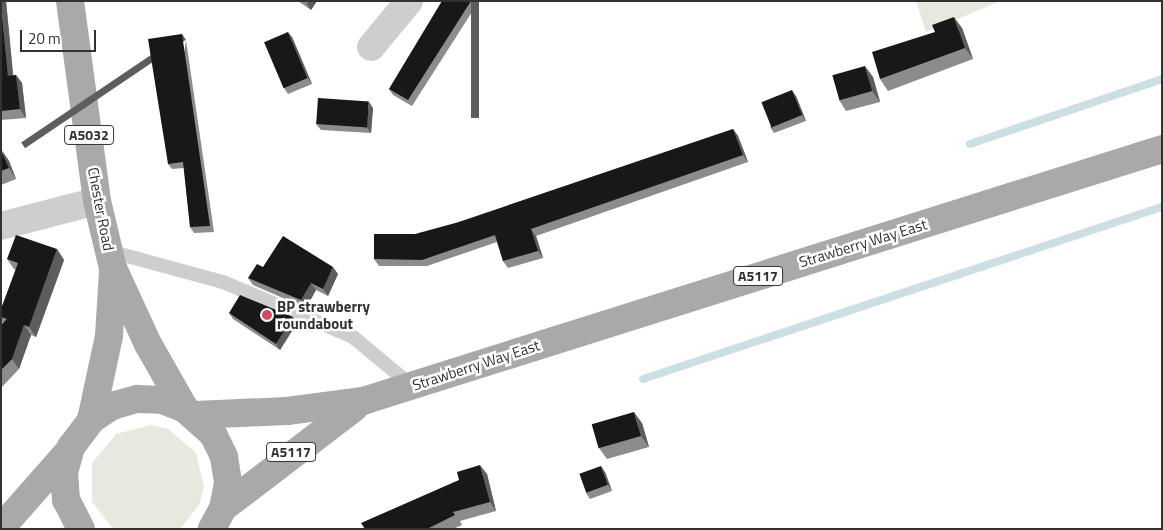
<!DOCTYPE html>
<style>
body{margin:0}
#map{position:relative;width:1163px;height:530px;overflow:hidden;background:#fff;font-family:"Titillium Web",sans-serif}
div>[style]{position:absolute}
.green>*{inset:0;background:#e5e9de}
.stream>*{height:8px;margin:-4px;padding:0 4px;transform-origin:4px;border-radius:4px;background:#cbdfe5}
.service>*{height:14px;margin:-7px;padding:0 7px;transform-origin:7px;border-radius:7px;background:#cecece}
.minor>*{height:28px;margin:-14px;padding:0 14px;transform-origin:14px;border-radius:14px;background:#cecece}
.primary>*{height:28px;margin:-14px;padding:0 14px;transform-origin:14px;border-radius:14px;background:#a9a9a9}
.wall>*{inset:0;background:#8c8c8c}
.shaded-wall>*{inset:0;background:#5d5d5d;transform-origin:0 0}
.building>*{inset:0;background:#181818;transform-origin:0 0}
.dots>*{width:14px;height:14px;translate:-50% -50%;box-sizing:border-box;border:2px solid #fff;border-radius:50%}
span{translate:-50% -50%;white-space:nowrap;text-align:center;line-height:1.15;-webkit-text-stroke:5px #fff;paint-order:stroke}
.shield-label span{padding:1px 4px;background:#fff;border:1px solid;border-radius:4px;-webkit-text-stroke-width:0}
.shield-label{font-size:14px;color:#313131;font-weight:700}
.street-label{font-size:15px;color:#313131}
.poi-label{font-size:15px;color:#313131;font-weight:700}
.left{translate:0 -50%;text-align:left}
.frame{position:absolute;inset:0;border:2px solid #313131;pointer-events:none}
.scale{position:absolute;left:20px;top:30px;width:76px;height:22px;box-sizing:border-box;border:2px solid #313131;border-top:0;padding-left:6px;font-size:15px;line-height:18px;white-space:nowrap;color:#313131;-webkit-text-stroke:4px #fff;paint-order:stroke}
</style>
<div id="map">
<div class="green">
<i style="clip-path:polygon(916px 1px,1001px 1px,926px 32px)"></i>
<i style="clip-path:polygon(151px 425px,168px 429px,196px 453px,204px 487px,199px 505px,180px 529px,113px 529px,92px 502px,92px 463px,116px 434px)"></i>
</div>
<div class="stream">
<i style="left:970px;top:144px;width:203px;rotate:-18.7deg"></i>
<i style="left:643px;top:379px;width:547px;rotate:-18.34deg"></i>
</div>
<div class="service">
<i style="left:109px;top:251px;width:118px;rotate:15.2deg"></i>
<i style="left:223px;top:282px;width:141px;rotate:22.9deg"></i>
<i style="left:353px;top:337px;width:77px;rotate:39.7deg"></i>
</div>
<div class="minor">
<i style="left:371px;top:47px;width:60px;rotate:-50.4deg"></i>
<i style="left:1px;top:226px;width:99px;rotate:-14.6deg"></i>
</div>
<div class="primary">
<i style="left:70px;top:1px;width:202px;rotate:82.3deg"></i>
<i style="left:97px;top:201px;width:69px;rotate:76.6deg"></i>
<i style="left:113px;top:268px;width:84px;rotate:65.3deg"></i>
<i style="left:148px;top:344px;width:75px;rotate:60.4deg"></i>
<i style="left:195px;top:415px;width:92px;rotate:-2.5deg"></i>
<i style="left:287px;top:411px;width:77px;rotate:-7.5deg"></i>
<i style="left:363px;top:401px;width:838px;rotate:-17.5deg"></i>
<i style="left:91px;top:420px;width:86px;rotate:-77.9deg"></i>
<i style="left:109px;top:336px;width:64px;rotate:-86.4deg"></i>
<i style="left:223px;top:508px;width:165px;rotate:-37.4deg"></i>
<i style="left:1px;top:528px;width:101px;rotate:-48.6deg"></i>
<i style="left:81px;top:529px;width:33px;rotate:-117deg"></i>
<i style="left:66px;top:500px;width:27px;rotate:-94deg"></i>
<i style="left:64px;top:473px;width:27px;rotate:-75deg"></i>
<i style="left:71px;top:447px;width:34px;rotate:-53deg"></i>
<i style="left:91px;top:420px;width:25px;rotate:-34deg"></i>
<i style="left:112px;top:406px;width:26px;rotate:-16deg"></i>
<i style="left:137px;top:399px;width:25px;rotate:2deg"></i>
<i style="left:162px;top:400px;width:25px;rotate:21deg"></i>
<i style="left:185px;top:409px;width:38px;rotate:42deg"></i>
<i style="left:213px;top:434px;width:25px;rotate:64deg"></i>
<i style="left:224px;top:457px;width:26px;rotate:81deg"></i>
<i style="left:228px;top:483px;width:25px;rotate:101deg"></i>
<i style="left:223px;top:508px;width:24px;rotate:118deg"></i>
</div>
<div class="wall">
<i style="clip-path:polygon(1px 1px,6px 1px,13px 75px,16px 75px,22px 83px,26px 118px,1px 120px)"></i>
<i style="clip-path:polygon(298px 1px,317px 1px,311px 10px)"></i>
<i style="clip-path:polygon(442px 1px,479px 1px,412px 106px,393px 95px,389px 89px)"></i>
<i style="clip-path:polygon(962px 28px,973px 59px,888px 91px,880px 79px)"></i>
<i style="clip-path:polygon(292px 37px,312px 84px,288px 94px,284px 88px)"></i>
<i style="clip-path:polygon(186px 40px,214px 232px,194px 233px,190px 227px,184px 168px,172px 169px,168px 164px)"></i>
<i style="clip-path:polygon(873px 77px,880px 102px,846px 111px,839px 100px)"></i>
<i style="clip-path:polygon(796px 96px,806px 121px,774px 133px,770px 127px)"></i>
<i style="clip-path:polygon(373px 108px,371px 133px,321px 130px,316px 124px)"></i>
<i style="clip-path:polygon(733px 129px,738px 136px,748px 162px,536px 236px,543px 258px,508px 268px,503px 261px,497px 242px,427px 266px,379px 266px,374px 259px,459px 222px)"></i>
<i style="clip-path:polygon(1px 150px,9px 161px,16px 179px,1px 185px)"></i>
<i style="clip-path:polygon(57px 249px,64px 260px,36px 337px,31px 335px,19px 369px,1px 388px,1px 325px,3px 323px,1px 320px,1px 309px,16px 270px,14px 269px,7px 259px)"></i>
<i style="clip-path:polygon(263px 267px,338px 274px,328px 296px,316px 290px,306px 308px,253px 285px,248px 278px)"></i>
<i style="clip-path:polygon(229px 313px,293px 317px,297px 323px,280px 350px,233px 319px)"></i>
<i style="clip-path:polygon(642px 423px,649px 447px,607px 459px,599px 448px)"></i>
<i style="clip-path:polygon(605px 472px,612px 491px,590px 499px,586px 493px)"></i>
<i style="clip-path:polygon(487px 474px,496px 511px,460px 521px,462px 525px,453px 529px,365px 529px)"></i>
</div>
<div class="shaded-wall">
<i style="clip-path:polygon(1px 1px,6px 1px,14px 84px,8px 76px)"></i>
<i style="clip-path:polygon(309px 1px,317px 1px,311px 10px,307px 4px)"></i>
<i style="left:471px;top:1px;width:8px;height:117px"></i>
<i style="clip-path:polygon(954px 17px,962px 28px,973px 59px,965px 48px)"></i>
<i style="clip-path:polygon(288px 32px,292px 37px,312px 84px,308px 78px)"></i>
<i style="left:182px;top:34px;width:7px;height:194px;rotate:56deg"></i>
<i style="clip-path:polygon(865px 66px,873px 77px,880px 102px,872px 91px)"></i>
<i style="clip-path:polygon(16px 75px,22px 83px,26px 118px,20px 109px)"></i>
<i style="clip-path:polygon(792px 90px,796px 96px,806px 121px,802px 115px)"></i>
<i style="clip-path:polygon(369px 102px,373px 108px,371px 133px,367px 128px)"></i>
<i style="clip-path:polygon(733px 129px,738px 136px,748px 162px,743px 155px)"></i>
<i style="clip-path:polygon(2px 150px,9px 161px,16px 179px,9px 168px)"></i>
<i style="clip-path:polygon(531px 229px,536px 236px,543px 258px,538px 251px)"></i>
<i style="clip-path:polygon(57px 249px,64px 260px,36px 337px,29px 327px)"></i>
<i style="clip-path:polygon(333px 267px,338px 274px,328px 296px,323px 289px)"></i>
<i style="clip-path:polygon(311px 283px,316px 290px,306px 308px,301px 300px)"></i>
<i style="clip-path:polygon(293px 317px,297px 323px,280px 350px,276px 344px)"></i>
<i style="clip-path:polygon(24px 325px,31px 335px,19px 369px,12px 359px)"></i>
<i style="clip-path:polygon(634px 412px,642px 423px,649px 447px,641px 436px)"></i>
<i style="clip-path:polygon(480px 465px,487px 474px,496px 511px,490px 502px)"></i>
<i style="clip-path:polygon(601px 466px,605px 472px,612px 491px,608px 485px)"></i>
</div>
<div class="building">
<i style="clip-path:polygon(442px 1px,471px 1px,408px 100px,389px 89px)"></i>
<i style="clip-path:polygon(1px 5px,8px 76px,16px 75px,20px 109px,1px 111px)"></i>
<i style="clip-path:polygon(954px 17px,965px 48px,880px 79px,872px 52px,935px 32px,932px 25px)"></i>
<i style="left:288px;top:32px;width:50px;height:26px;rotate:67deg"></i>
<i style="clip-path:polygon(182px 34px,210px 226px,190px 227px,183px 162px,168px 164px,148px 39px)"></i>
<i style="left:865px;top:66px;width:26px;height:34px;rotate:74deg"></i>
<i style="left:792px;top:90px;width:27px;height:33px;rotate:68deg"></i>
<i style="left:318px;top:98px;width:51px;height:26px;rotate:4deg"></i>
<i style="clip-path:polygon(733px 129px,743px 155px,531px 229px,538px 251px,503px 261px,495px 235px,422px 260px,374px 259px,374px 234px,415px 234px,459px 222px)"></i>
<i style="clip-path:polygon(1px 150px,9px 168px,1px 171px)"></i>
<i style="clip-path:polygon(16px 235px,57px 249px,29px 327px,24px 325px,12px 359px,1px 370px,1px 325px,7px 319px,1px 317px,1px 309px,18px 263px,7px 259px)"></i>
<i style="clip-path:polygon(283px 236px,333px 267px,323px 289px,311px 283px,301px 300px,248px 278px,257px 264px,263px 267px)"></i>
<i style="clip-path:polygon(240px 295px,293px 317px,276px 344px,229px 313px)"></i>
<i style="left:634px;top:412px;width:25px;height:44px;rotate:74deg"></i>
<i style="clip-path:polygon(480px 465px,490px 502px,453px 512px,455px 515px,427px 529px,365px 529px,361px 523px,459px 480px,457px 472px)"></i>
<i style="left:601px;top:466px;width:20px;height:23px;rotate:70deg"></i>
</div>
<div class="dots">
<i style="left:267px;top:315px;background:#d04b67"></i>
</div>
<div class="shield-label">
<span style="left:89px;top:135px">A5032</span>
<span style="left:758px;top:276px">A5117</span>
<span style="left:291px;top:452px">A5117</span>
</div>
<div class="street-label">
<span style="left:101px;top:209px;rotate:79deg">Chester Road</span>
<span style="left:863px;top:243px;rotate:-17deg">Strawberry Way East</span>
<span style="left:476px;top:365px;rotate:-18deg">Strawberry Way East</span>
</div>
<div class="poi-label">
<span class="left" style="left:277px;top:315px">BP strawberry<br>roundabout</span>
</div>
<div class="frame"></div>
<div class="scale">20 m</div>
</div>
